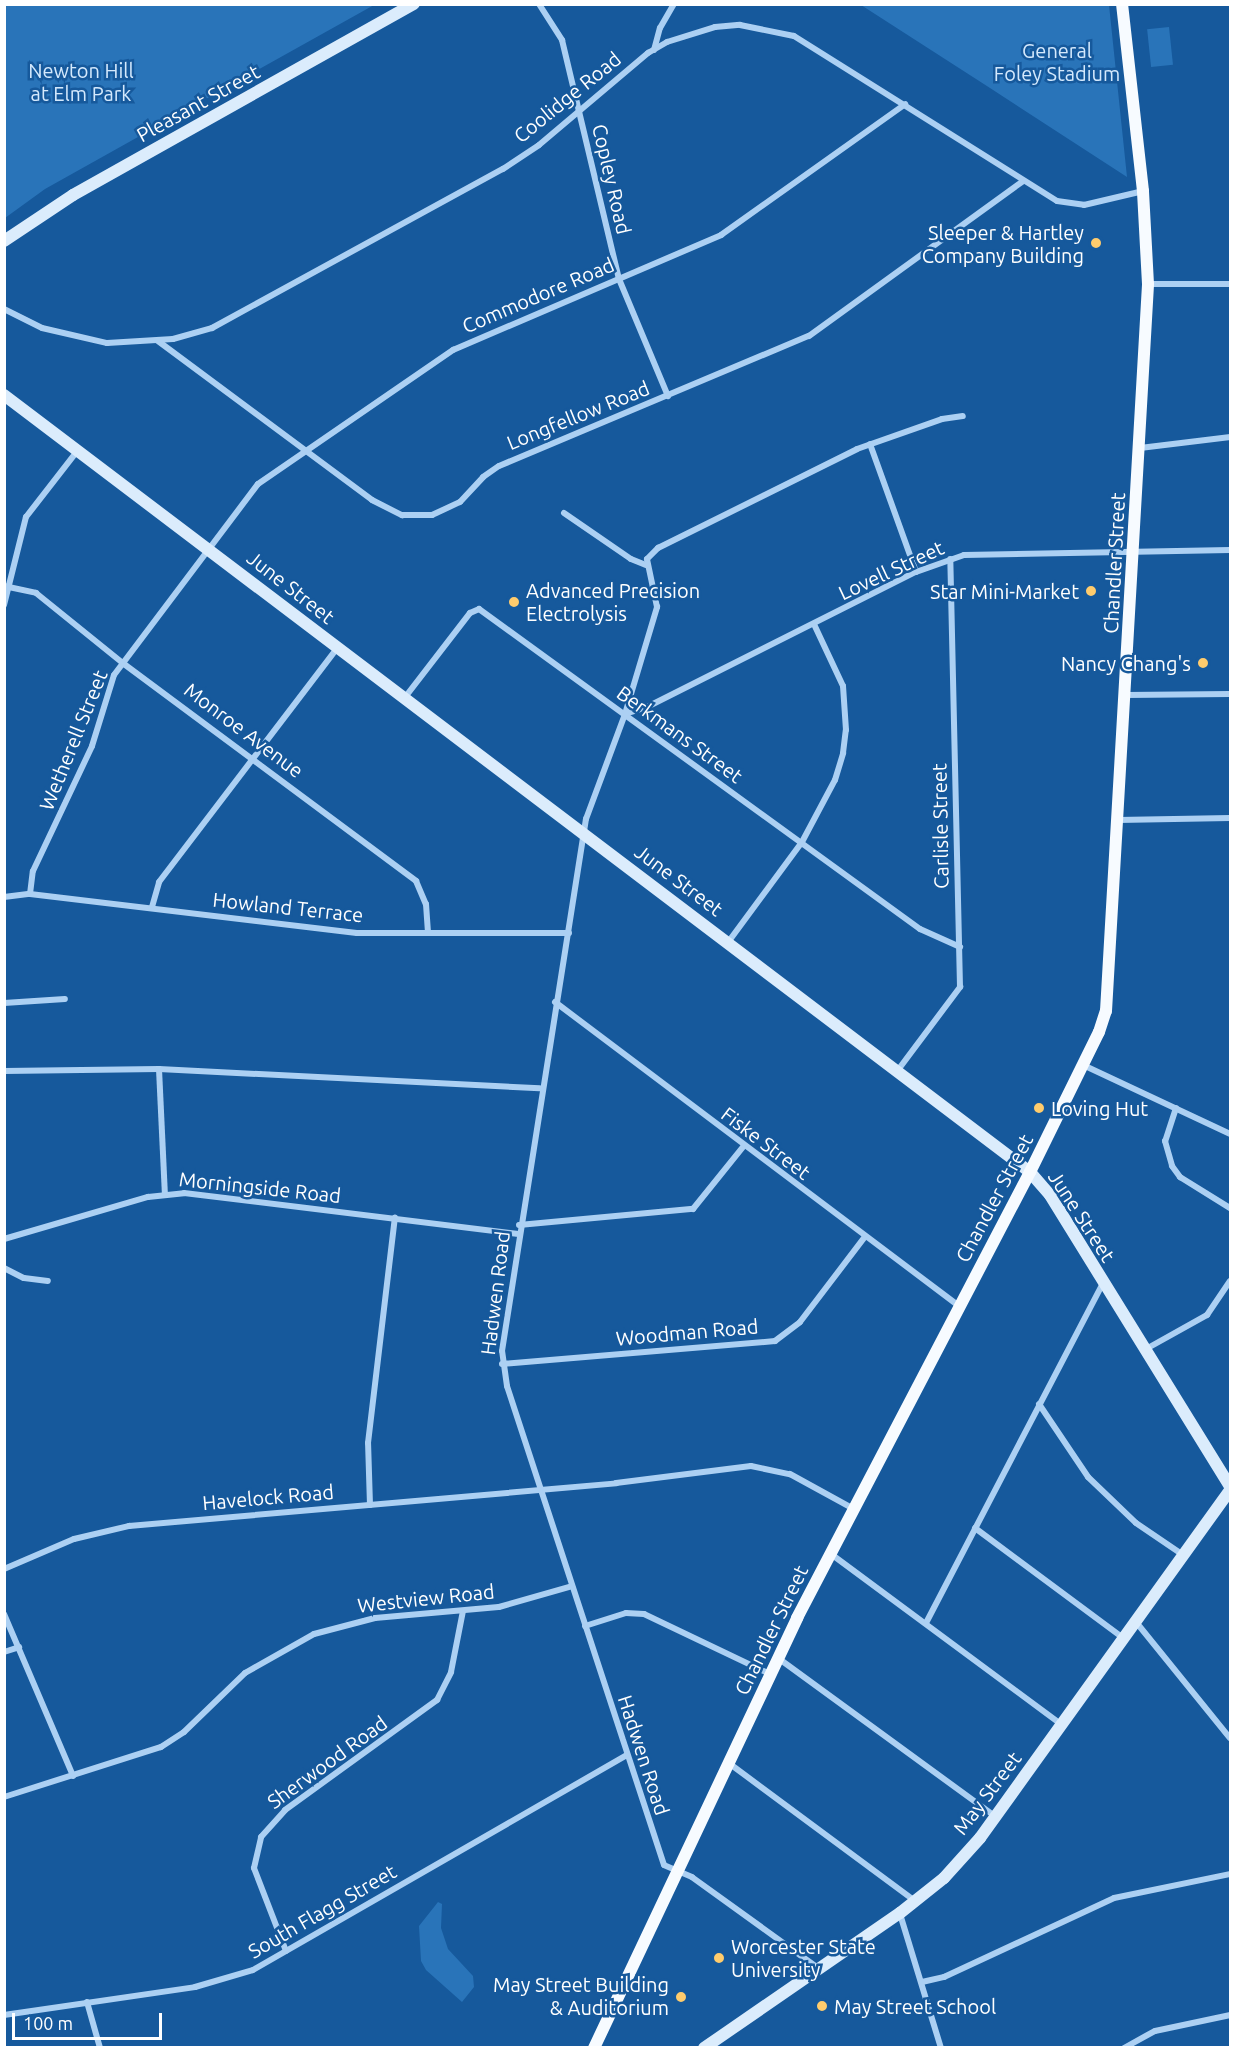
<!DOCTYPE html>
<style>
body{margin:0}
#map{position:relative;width:1235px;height:2052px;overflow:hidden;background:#16599c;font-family:Ubuntu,sans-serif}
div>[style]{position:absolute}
.green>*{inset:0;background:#2974b9;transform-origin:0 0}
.street>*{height:6px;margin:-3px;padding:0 3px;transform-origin:3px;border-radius:3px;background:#acd0f3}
.secondary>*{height:12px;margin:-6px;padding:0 6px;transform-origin:6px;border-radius:6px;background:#dbecfc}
.primary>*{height:12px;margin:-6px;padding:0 6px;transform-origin:6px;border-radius:6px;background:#f7fbff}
.dots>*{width:16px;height:16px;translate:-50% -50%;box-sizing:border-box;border:3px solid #16599c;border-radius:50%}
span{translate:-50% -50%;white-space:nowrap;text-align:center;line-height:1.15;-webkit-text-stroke:5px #16599c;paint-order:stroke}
.park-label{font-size:20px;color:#d4e9fd}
.street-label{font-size:20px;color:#fff}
.poi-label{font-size:20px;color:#fff}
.right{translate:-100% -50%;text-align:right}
.left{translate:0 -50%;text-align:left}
.frame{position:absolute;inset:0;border:6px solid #fff;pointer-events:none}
.scale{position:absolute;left:12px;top:2013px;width:150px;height:27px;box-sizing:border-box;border:3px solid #fff;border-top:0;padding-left:8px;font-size:18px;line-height:21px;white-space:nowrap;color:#fff;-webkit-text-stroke:4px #16599c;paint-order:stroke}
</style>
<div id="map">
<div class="green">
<i style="clip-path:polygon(5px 4px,374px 4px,374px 5px,45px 189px,5px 218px)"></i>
<i style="clip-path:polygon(861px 5px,1109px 5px,1127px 177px,990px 88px)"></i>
<i style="left:1169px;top:27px;width:38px;height:22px;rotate:84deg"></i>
<i style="clip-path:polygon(438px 1902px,442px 1904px,441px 1928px,448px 1949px,473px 1976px,474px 1987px,462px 2002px,426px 1970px,421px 1961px,419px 1926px)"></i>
</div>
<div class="street">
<i style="left:539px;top:4px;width:43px;rotate:57.4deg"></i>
<i style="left:562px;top:40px;width:246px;rotate:76.6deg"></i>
<i style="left:619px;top:279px;width:127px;rotate:67.3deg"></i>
<i style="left:654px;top:50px;width:23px;rotate:-75deg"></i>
<i style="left:660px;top:28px;width:28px;rotate:-60deg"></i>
<i style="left:1148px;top:284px;width:82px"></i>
<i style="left:4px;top:309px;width:42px;rotate:26.6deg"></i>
<i style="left:42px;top:328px;width:67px;rotate:13deg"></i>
<i style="left:107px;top:343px;width:66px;rotate:-3.5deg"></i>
<i style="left:173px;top:339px;width:41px;rotate:-15.8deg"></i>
<i style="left:212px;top:328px;width:332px;rotate:-28.7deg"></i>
<i style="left:503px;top:169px;width:43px;rotate:-33.7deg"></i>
<i style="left:539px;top:145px;width:143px;rotate:-40.2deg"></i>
<i style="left:648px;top:53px;width:22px;rotate:-30deg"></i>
<i style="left:667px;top:42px;width:50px;rotate:-17.4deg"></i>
<i style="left:715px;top:27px;width:25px;rotate:-5deg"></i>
<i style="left:740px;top:25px;width:55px;rotate:11.5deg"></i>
<i style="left:794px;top:36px;width:310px;rotate:32.1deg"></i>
<i style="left:1057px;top:201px;width:27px;rotate:8deg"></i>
<i style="left:1084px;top:205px;width:61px;rotate:-13.3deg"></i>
<i style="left:158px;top:341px;width:267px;rotate:36.6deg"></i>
<i style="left:372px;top:500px;width:34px;rotate:27deg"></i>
<i style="left:402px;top:515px;width:30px"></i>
<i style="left:432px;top:515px;width:31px;rotate:-25deg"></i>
<i style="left:460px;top:502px;width:34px;rotate:-47deg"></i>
<i style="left:483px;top:477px;width:19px;rotate:-35deg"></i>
<i style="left:499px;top:466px;width:336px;rotate:-22.8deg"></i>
<i style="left:809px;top:336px;width:264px;rotate:-35.9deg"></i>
<i style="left:870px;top:444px;width:136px;rotate:70.2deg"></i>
<i style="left:1140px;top:448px;width:91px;rotate:-7deg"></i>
<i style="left:564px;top:513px;width:81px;rotate:34.5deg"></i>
<i style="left:631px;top:559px;width:16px;rotate:22deg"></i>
<i style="left:4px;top:586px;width:33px;rotate:12deg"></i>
<i style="left:36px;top:593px;width:113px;rotate:38.9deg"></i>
<i style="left:124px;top:664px;width:364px;rotate:36.6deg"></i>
<i style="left:416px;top:881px;width:25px;rotate:67deg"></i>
<i style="left:426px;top:904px;width:28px;rotate:86deg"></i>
<i style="left:4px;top:605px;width:91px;rotate:-76deg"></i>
<i style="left:26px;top:517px;width:85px;rotate:-52.2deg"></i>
<i style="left:1126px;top:695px;width:104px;rotate:-0.6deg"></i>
<i style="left:406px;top:696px;width:105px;rotate:-52.4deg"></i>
<i style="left:470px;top:613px;width:10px;rotate:-24deg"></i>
<i style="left:479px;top:609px;width:545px;rotate:35.97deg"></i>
<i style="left:920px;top:929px;width:44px;rotate:24.2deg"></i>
<i style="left:625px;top:714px;width:25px;rotate:-18deg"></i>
<i style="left:649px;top:706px;width:299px;rotate:-26.7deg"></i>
<i style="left:916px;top:572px;width:51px;rotate:-19.5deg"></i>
<i style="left:964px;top:555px;width:266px;rotate:-1.1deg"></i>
<i style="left:1118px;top:820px;width:112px;rotate:-1deg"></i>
<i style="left:30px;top:894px;width:23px;rotate:-83deg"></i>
<i style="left:33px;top:871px;width:138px;rotate:-64.7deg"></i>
<i style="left:92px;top:746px;width:74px;rotate:-72.8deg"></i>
<i style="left:114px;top:675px;width:239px;rotate:-53deg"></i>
<i style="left:258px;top:484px;width:237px;rotate:-34.5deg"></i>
<i style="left:453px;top:350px;width:292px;rotate:-23.2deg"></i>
<i style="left:721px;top:235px;width:226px;rotate:-35.4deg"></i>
<i style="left:4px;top:897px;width:26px;rotate:-7deg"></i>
<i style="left:30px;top:894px;width:329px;rotate:6.8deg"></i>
<i style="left:357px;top:933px;width:212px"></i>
<i style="left:152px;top:907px;width:26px;rotate:-74deg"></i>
<i style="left:159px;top:882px;width:294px;rotate:-52.7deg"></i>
<i style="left:729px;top:941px;width:123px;rotate:-53.6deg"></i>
<i style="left:802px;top:842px;width:70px;rotate:-62deg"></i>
<i style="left:835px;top:780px;width:28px;rotate:-73deg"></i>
<i style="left:843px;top:753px;width:23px;rotate:-83deg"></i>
<i style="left:846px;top:730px;width:44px;rotate:-93.9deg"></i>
<i style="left:843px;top:686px;width:68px;rotate:-115.1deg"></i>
<i style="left:555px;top:1002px;width:506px;rotate:36.96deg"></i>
<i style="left:4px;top:1003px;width:61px;rotate:-3.8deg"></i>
<i style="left:1083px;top:1065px;width:162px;rotate:25.1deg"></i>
<i style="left:159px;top:1069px;width:381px;rotate:2.9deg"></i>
<i style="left:898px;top:1070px;width:104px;rotate:-53.2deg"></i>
<i style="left:960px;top:987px;width:428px;rotate:-91.3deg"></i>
<i style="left:4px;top:1071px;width:155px;rotate:-0.7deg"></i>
<i style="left:159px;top:1069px;width:125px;rotate:87.3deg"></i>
<i style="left:1176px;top:1108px;width:35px;rotate:108deg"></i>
<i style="left:1165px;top:1141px;width:26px;rotate:74deg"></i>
<i style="left:1172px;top:1166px;width:14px;rotate:54deg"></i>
<i style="left:1180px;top:1177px;width:59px;rotate:31.8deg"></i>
<i style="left:519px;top:1225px;width:175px;rotate:-5.3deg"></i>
<i style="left:693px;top:1209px;width:80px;rotate:-51.1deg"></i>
<i style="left:4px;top:1239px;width:150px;rotate:-16.3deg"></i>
<i style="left:148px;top:1197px;width:36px;rotate:-6deg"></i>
<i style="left:184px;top:1193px;width:337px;rotate:7deg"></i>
<i style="left:4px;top:1268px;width:22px;rotate:27deg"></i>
<i style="left:24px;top:1278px;width:24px;rotate:7deg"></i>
<i style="left:1146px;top:1349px;width:70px;rotate:-29.1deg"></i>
<i style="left:1207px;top:1315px;width:41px;rotate:-55.9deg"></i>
<i style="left:502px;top:1364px;width:274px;rotate:-4.8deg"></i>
<i style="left:775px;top:1341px;width:31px;rotate:-37deg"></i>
<i style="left:800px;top:1322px;width:106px;rotate:-52.7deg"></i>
<i style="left:1039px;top:1404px;width:88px;rotate:56.1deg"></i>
<i style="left:1088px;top:1477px;width:66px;rotate:43.8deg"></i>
<i style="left:1136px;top:1523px;width:57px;rotate:34.2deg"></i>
<i style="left:370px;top:1505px;width:62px;rotate:-91.8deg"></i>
<i style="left:368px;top:1443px;width:227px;rotate:-83.2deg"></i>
<i style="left:975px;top:1528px;width:184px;rotate:36.6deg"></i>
<i style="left:831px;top:1554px;width:286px;rotate:36.5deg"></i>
<i style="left:4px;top:1569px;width:76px;rotate:-23.2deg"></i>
<i style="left:74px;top:1539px;width:57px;rotate:-13.3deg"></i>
<i style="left:129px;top:1526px;width:489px;rotate:-5deg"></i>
<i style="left:616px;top:1483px;width:136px;rotate:-7.2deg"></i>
<i style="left:751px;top:1466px;width:40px;rotate:12deg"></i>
<i style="left:790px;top:1474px;width:73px;rotate:28.7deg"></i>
<i style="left:4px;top:1614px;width:176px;rotate:66.9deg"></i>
<i style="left:1136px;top:1622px;width:149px;rotate:51deg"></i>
<i style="left:926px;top:1623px;width:383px;rotate:-62.5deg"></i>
<i style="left:585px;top:1626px;width:43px;rotate:-17.6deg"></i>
<i style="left:626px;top:1613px;width:18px;rotate:3deg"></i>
<i style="left:644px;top:1614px;width:140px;rotate:25.5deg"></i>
<i style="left:4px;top:1652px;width:16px;rotate:-18deg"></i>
<i style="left:778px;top:1658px;width:268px;rotate:36.1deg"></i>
<i style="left:730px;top:1764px;width:230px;rotate:36.5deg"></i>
<i style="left:4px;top:1797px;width:165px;rotate:-17.7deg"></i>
<i style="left:161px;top:1747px;width:27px;rotate:-33deg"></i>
<i style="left:184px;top:1732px;width:85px;rotate:-44deg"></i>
<i style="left:245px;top:1673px;width:79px;rotate:-29.5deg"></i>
<i style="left:314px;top:1634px;width:63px;rotate:-14.7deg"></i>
<i style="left:375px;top:1618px;width:124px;rotate:-5.1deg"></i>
<i style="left:499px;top:1607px;width:76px;rotate:-16deg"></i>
<i style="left:900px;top:1914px;width:140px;rotate:73deg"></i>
<i style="left:286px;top:1951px;width:89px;rotate:-111.1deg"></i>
<i style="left:254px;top:1868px;width:32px;rotate:-77deg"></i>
<i style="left:261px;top:1837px;width:36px;rotate:-48deg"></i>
<i style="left:285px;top:1810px;width:188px;rotate:-35.9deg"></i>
<i style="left:437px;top:1700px;width:31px;rotate:-63deg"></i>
<i style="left:451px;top:1672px;width:62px;rotate:-78.9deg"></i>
<i style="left:818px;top:1968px;width:155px;rotate:-144.2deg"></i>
<i style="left:692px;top:1877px;width:30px;rotate:-157deg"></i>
<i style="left:664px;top:1865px;width:504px;rotate:-108.15deg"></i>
<i style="left:507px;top:1386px;width:35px;rotate:-98deg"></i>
<i style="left:502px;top:1351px;width:539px;rotate:-81.03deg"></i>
<i style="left:586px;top:819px;width:112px;rotate:-69.6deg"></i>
<i style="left:625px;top:714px;width:112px;rotate:-73.3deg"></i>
<i style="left:657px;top:607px;width:49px;rotate:-101.8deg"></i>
<i style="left:647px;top:559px;width:16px;rotate:-45deg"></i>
<i style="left:658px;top:548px;width:222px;rotate:-26.4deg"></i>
<i style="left:857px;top:449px;width:90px;rotate:-19.4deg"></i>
<i style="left:942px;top:419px;width:21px;rotate:-8deg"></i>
<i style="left:922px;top:1982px;width:23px;rotate:-13deg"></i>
<i style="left:944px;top:1977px;width:187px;rotate:-24.9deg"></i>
<i style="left:1114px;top:1898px;width:118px;rotate:-11.7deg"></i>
<i style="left:87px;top:2002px;width:48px;rotate:74.2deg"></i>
<i style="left:4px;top:2015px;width:193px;rotate:-8.3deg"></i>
<i style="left:195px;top:1987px;width:60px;rotate:-16.3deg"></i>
<i style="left:253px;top:1970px;width:431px;rotate:-29.9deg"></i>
<i style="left:1124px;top:2048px;width:35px;rotate:-29deg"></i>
<i style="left:1155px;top:2031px;width:77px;rotate:-12deg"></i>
</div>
<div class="secondary">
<i style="left:4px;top:241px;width:83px;rotate:-33.7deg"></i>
<i style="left:73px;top:195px;width:391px;rotate:-29.3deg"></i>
<i style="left:4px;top:395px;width:1287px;rotate:37.14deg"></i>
<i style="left:1030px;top:1172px;width:30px;rotate:49deg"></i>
<i style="left:1050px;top:1195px;width:343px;rotate:58.3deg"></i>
<i style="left:704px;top:2048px;width:238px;rotate:-34.6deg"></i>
<i style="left:900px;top:1913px;width:56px;rotate:-38.5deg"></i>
<i style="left:944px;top:1878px;width:54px;rotate:-48deg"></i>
<i style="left:980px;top:1838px;width:428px;rotate:-54.3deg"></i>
</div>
<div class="primary">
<i style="left:594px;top:2048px;width:476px;rotate:-64.7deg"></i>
<i style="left:797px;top:1618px;width:503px;rotate:-62.42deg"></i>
<i style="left:1030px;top:1172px;width:156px;rotate:-63.8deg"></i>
<i style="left:1099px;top:1032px;width:22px;rotate:-72deg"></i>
<i style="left:1106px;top:1011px;width:728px;rotate:-86.69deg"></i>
<i style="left:1148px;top:284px;width:93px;rotate:-93.1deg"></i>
<i style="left:1143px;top:191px;width:188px;rotate:-96.4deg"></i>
</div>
<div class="dots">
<i style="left:1096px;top:243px;background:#ffcc6d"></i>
<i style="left:1091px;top:591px;background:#ffcc6d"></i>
<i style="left:514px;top:602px;background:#ffcc6d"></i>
<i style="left:1203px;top:663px;background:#ffcc6d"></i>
<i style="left:1039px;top:1108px;background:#ffcc6d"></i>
<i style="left:719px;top:1958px;background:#ffcc6d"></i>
<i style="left:681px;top:1997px;background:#ffcc6d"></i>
<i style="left:822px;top:2006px;background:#ffcc6d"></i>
</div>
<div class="park-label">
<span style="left:1057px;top:62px">General<br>Foley Stadium</span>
<span style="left:81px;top:82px">Newton Hill<br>at Elm Park</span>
</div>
<div class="street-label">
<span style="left:567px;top:97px;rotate:-39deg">Coolidge Road</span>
<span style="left:198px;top:103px;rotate:-29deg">Pleasant Street</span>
<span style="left:612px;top:179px;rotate:77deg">Copley Road</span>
<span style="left:538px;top:295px;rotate:-23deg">Commodore Road</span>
<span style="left:578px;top:415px;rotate:-22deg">Longfellow Road</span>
<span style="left:1114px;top:563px;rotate:-87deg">Chandler Street</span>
<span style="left:891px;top:570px;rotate:-25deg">Lovell Street</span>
<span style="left:291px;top:587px;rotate:38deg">June Street</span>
<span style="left:244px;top:730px;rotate:37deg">Monroe Avenue</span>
<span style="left:680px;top:734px;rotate:36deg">Berkmans Street</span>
<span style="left:73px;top:740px;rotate:-68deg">Wetherell Street</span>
<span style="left:940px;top:826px;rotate:-91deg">Carlisle Street</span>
<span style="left:679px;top:880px;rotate:37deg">June Street</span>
<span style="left:288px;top:907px;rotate:6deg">Howland Terrace</span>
<span style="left:766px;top:1143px;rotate:37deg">Fiske Street</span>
<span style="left:260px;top:1187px;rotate:6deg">Morningside Road</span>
<span style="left:994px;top:1198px;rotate:-62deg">Chandler Street</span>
<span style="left:1082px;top:1216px;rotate:57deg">June Street</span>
<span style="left:495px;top:1293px;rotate:-83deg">Hadwen Road</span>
<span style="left:687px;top:1332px;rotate:-5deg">Woodman Road</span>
<span style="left:268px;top:1497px;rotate:-5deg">Havelock Road</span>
<span style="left:426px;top:1598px;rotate:-6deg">Westview Road</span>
<span style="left:771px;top:1630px;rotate:-64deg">Chandler Street</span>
<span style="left:644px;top:1755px;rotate:72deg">Hadwen Road</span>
<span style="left:327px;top:1762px;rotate:-36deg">Sherwood Road</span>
<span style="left:987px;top:1793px;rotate:-53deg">May Street</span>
<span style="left:322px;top:1911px;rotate:-30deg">South Flagg Street</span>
</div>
<div class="poi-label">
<span class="right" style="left:1084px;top:244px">Sleeper &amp; Hartley<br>Company Building</span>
<span class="left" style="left:526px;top:602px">Advanced Precision<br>Electrolysis</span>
<span class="right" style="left:1079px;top:591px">Star Mini-Market</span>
<span class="right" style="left:1191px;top:663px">Nancy Chang's</span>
<span class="left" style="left:1051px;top:1108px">Loving Hut</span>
<span class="left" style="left:731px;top:1958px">Worcester State<br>University</span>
<span class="right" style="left:669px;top:1996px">May Street Building<br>&amp; Auditorium</span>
<span class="left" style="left:834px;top:2006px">May Street School</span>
</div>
<div class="frame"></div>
<div class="scale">100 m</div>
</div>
